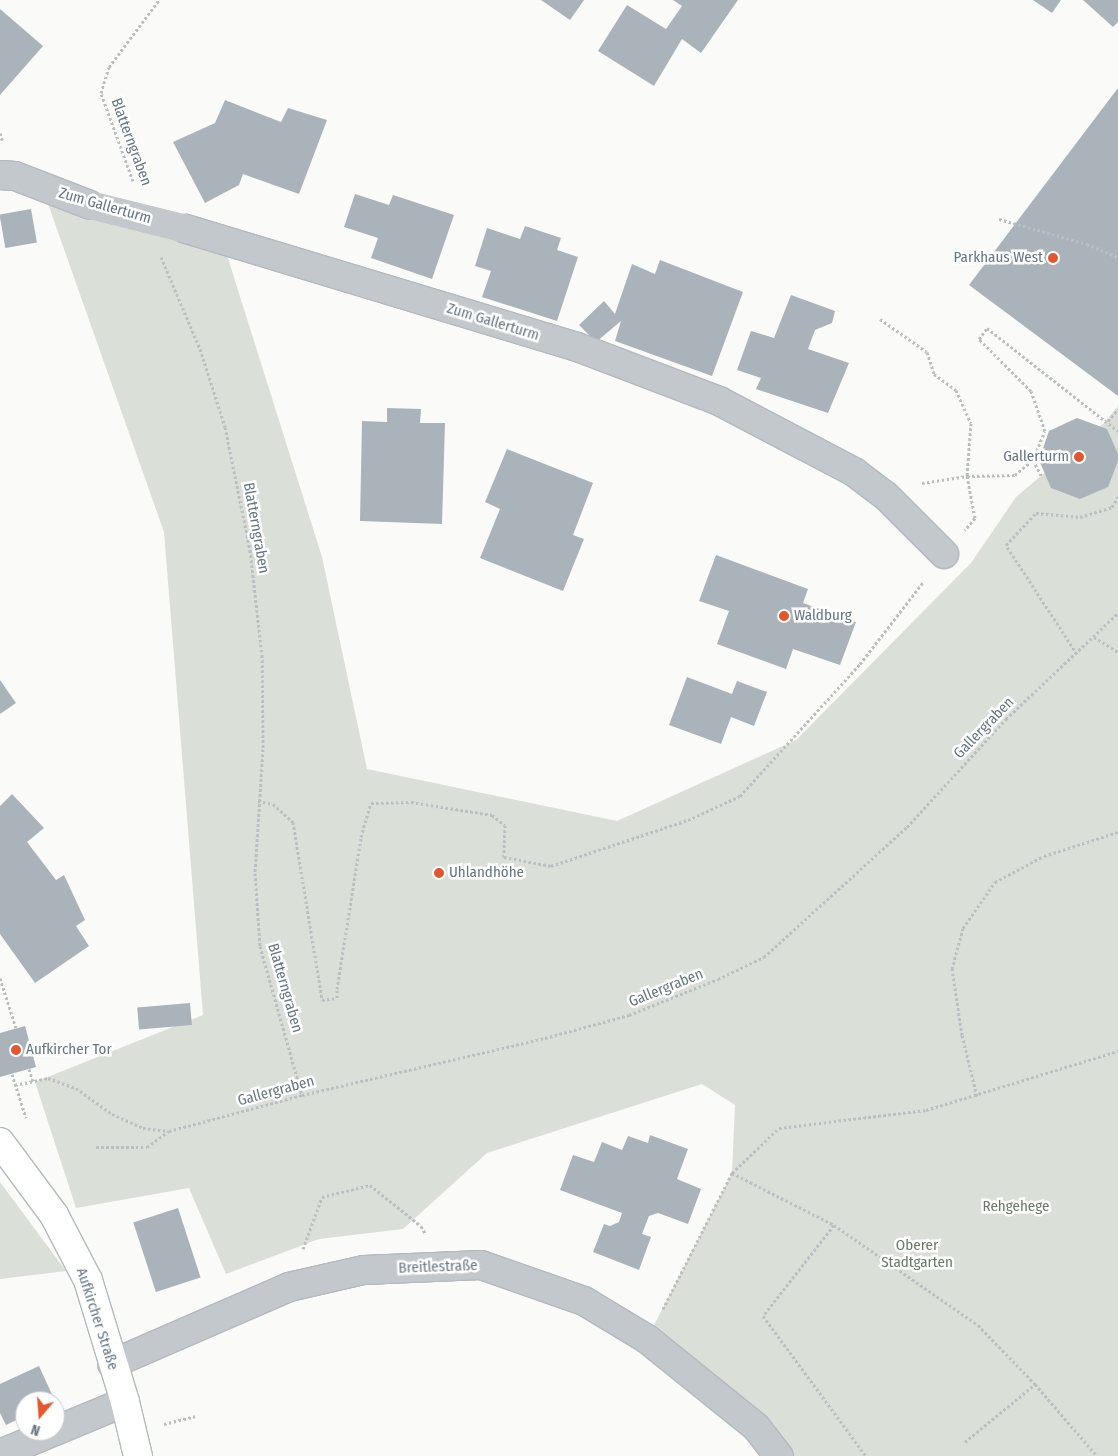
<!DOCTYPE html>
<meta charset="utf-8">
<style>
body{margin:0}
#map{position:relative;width:1118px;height:1456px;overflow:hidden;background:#fafaf8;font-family:"Fira Sans Condensed",sans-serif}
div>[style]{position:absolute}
.green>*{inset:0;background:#dadfd7}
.building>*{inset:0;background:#aab3b9;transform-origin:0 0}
.path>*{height:3px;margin-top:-1.5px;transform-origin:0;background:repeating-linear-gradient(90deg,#bbbfc2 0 2.5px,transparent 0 5px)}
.roads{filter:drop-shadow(1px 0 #b3babf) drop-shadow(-1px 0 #b3babf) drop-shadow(0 1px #b3babf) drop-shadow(0 -1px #b3babf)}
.street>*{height:28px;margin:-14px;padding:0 14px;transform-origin:14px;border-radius:14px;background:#c3c8cc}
.secondary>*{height:28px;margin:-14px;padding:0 14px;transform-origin:14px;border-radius:14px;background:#fff}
.street-bridge>*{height:28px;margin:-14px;padding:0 14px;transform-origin:14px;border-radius:14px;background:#c3c8cc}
.dots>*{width:14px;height:14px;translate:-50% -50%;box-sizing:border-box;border:2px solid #fff;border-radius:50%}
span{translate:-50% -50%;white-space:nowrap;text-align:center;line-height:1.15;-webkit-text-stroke:5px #fff;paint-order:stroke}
.street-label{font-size:15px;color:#657683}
.poi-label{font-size:15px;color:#657683}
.right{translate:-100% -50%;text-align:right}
.left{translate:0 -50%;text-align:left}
.park-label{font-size:15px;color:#687a64}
.north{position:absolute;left:15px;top:1391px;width:50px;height:50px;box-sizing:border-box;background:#fff;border:1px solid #c1c8cd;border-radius:50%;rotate:198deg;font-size:14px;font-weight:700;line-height:20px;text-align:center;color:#657683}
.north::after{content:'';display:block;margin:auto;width:18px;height:22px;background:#e4572e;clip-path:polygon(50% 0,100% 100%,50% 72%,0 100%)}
</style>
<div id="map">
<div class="green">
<i style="clip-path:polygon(47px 201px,226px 252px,322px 557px,367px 769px,617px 821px,796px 740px,971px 563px,1016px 497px,1105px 422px,1118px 406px,1118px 1456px,779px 1456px,647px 1339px,732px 1173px,735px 1105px,702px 1084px,487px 1153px,403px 1229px,319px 1239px,226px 1274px,189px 1188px,76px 1208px,35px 1082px,203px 1015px,164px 532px)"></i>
<i style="clip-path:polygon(0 1182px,66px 1271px,0 1279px)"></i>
</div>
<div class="building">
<i style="clip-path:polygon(541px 0,584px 0,570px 20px)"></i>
<i style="clip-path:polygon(673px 0,738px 0,701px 53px,682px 39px,654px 86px,598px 51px,627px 5px,666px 29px,682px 6px)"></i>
<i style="clip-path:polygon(1033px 0,1061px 0,1052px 13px)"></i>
<i style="clip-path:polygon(1083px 0,1118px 0,1118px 22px,1113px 27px)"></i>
<i style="clip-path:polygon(0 9px,43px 46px,0 95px)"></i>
<i style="clip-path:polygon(1118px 88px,1118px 396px,969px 285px)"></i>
<i style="clip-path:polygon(225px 100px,281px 122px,288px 108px,327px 120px,299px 194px,243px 174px,239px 185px,205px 203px,173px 142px,215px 123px)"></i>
<i style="clip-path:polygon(355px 194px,389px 205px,393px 195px,454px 215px,432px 279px,371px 258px,378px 238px,344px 227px)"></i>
<i style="left:31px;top:209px;width:34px;height:32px;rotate:80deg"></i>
<i style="clip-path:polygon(525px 226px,561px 238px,557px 250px,578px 257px,557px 321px,482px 297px,491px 271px,475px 266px,487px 228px,520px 239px)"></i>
<i style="clip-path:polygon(660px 260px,743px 292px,712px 376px,615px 341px,621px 321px,596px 342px,579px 325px,604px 301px,615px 314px,632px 264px,655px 274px)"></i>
<i style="clip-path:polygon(791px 295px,835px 311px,832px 323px,815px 330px,808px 349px,849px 363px,828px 413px,756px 389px,761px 378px,737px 370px,751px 331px,774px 338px)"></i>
<i style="clip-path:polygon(387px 408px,421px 409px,420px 423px,445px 423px,442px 524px,360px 521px,362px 421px,387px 422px)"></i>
<i style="clip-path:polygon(1077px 418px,1107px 429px,1118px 454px,1118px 461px,1108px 487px,1080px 499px,1051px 488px,1039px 460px,1049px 431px)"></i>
<i style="clip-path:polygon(507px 449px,593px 483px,573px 535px,584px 539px,563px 591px,480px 558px,500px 509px,485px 502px)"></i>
<i style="clip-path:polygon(716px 555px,808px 589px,803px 603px,856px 622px,840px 665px,793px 649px,786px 669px,717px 644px,729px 611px,699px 601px)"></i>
<i style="clip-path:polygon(687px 677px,732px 694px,737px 681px,767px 692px,754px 726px,731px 717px,721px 744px,669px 725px)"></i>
<i style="clip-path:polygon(0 680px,16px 703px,0 714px)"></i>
<i style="clip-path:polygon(12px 794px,44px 828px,27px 842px,56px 880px,64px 875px,85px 920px,76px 926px,89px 946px,35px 983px,0 934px,0 806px)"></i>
<i style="left:190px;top:1003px;width:22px;height:53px;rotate:85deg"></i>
<i style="clip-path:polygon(25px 1026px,36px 1067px,0 1077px,0 1033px)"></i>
<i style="clip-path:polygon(650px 1135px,688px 1149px,677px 1179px,701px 1189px,688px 1224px,658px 1213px,649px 1216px,642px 1234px,651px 1237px,639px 1270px,593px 1252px,604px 1224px,610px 1226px,619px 1222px,622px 1213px,560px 1190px,573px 1155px,594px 1162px,602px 1142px,622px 1150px,628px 1136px,648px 1143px)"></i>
<i style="left:178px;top:1208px;width:73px;height:47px;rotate:72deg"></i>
<i style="clip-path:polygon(39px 1366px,55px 1401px,25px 1401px,25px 1416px,6px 1425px,0 1413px,0 1384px)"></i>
</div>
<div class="path">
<i style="left:0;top:133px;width:10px;rotate:73deg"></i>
<i style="left:133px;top:181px;width:94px;rotate:-110deg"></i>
<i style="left:101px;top:93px;width:27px;rotate:-73deg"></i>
<i style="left:109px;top:67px;width:84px;rotate:-53.3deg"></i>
<i style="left:999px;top:219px;width:91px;rotate:15.9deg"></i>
<i style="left:1087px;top:244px;width:34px;rotate:23deg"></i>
<i style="left:161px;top:257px;width:100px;rotate:67deg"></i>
<i style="left:200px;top:349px;width:82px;rotate:72.2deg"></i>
<i style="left:225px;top:427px;width:126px;rotate:78.5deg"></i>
<i style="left:250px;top:550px;width:106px;rotate:83.5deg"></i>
<i style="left:262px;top:655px;width:94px;rotate:89.4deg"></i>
<i style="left:263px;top:749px;width:124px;rotate:93.7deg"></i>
<i style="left:255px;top:873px;width:73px;rotate:86.1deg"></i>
<i style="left:260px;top:946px;width:155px;rotate:74.3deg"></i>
<i style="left:880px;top:319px;width:57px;rotate:35.1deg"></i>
<i style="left:927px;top:352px;width:23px;rotate:72deg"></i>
<i style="left:934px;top:374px;width:27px;rotate:36deg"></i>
<i style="left:956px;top:390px;width:36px;rotate:66deg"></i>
<i style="left:971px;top:423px;width:53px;rotate:94.3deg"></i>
<i style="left:967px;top:476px;width:48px;rotate:-1.2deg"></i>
<i style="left:1015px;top:475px;width:23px;rotate:-40deg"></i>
<i style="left:1033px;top:460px;width:31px;rotate:-68deg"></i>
<i style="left:1045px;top:431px;width:42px;rotate:-109.3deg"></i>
<i style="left:1031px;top:391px;width:74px;rotate:-135deg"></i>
<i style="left:979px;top:339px;width:14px;rotate:-54deg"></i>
<i style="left:987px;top:328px;width:167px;rotate:38.2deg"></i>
<i style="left:1108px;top:421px;width:16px;rotate:-50deg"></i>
<i style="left:1033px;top:460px;width:19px;rotate:62deg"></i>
<i style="left:922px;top:483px;width:46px;rotate:-8.8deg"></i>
<i style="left:967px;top:476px;width:43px;rotate:79.2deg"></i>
<i style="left:975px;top:518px;width:16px;rotate:130deg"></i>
<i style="left:1094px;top:637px;width:28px;rotate:32deg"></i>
<i style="left:1077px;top:654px;width:130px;rotate:-123.1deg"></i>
<i style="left:1006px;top:545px;width:44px;rotate:-46.8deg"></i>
<i style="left:1036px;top:513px;width:44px;rotate:5.2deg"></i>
<i style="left:1080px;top:517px;width:34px;rotate:-17deg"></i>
<i style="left:1112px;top:507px;width:12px;rotate:-59deg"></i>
<i style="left:258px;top:801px;width:15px;rotate:11deg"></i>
<i style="left:273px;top:804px;width:27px;rotate:42deg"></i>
<i style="left:293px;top:822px;width:180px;rotate:80.7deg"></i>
<i style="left:322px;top:1000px;width:15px;rotate:-8deg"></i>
<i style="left:337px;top:998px;width:9px;rotate:-90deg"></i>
<i style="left:337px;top:989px;width:154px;rotate:-81deg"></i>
<i style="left:361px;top:837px;width:35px;rotate:-74deg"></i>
<i style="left:371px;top:803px;width:40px;rotate:-1.4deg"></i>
<i style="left:411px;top:802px;width:82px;rotate:9.1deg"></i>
<i style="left:492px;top:815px;width:16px;rotate:38deg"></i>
<i style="left:505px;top:825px;width:32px;rotate:92deg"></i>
<i style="left:504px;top:857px;width:48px;rotate:10.8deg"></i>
<i style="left:551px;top:866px;width:145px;rotate:-18.6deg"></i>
<i style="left:688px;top:820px;width:57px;rotate:-24.8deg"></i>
<i style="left:740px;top:796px;width:178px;rotate:-47.7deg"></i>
<i style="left:860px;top:664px;width:105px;rotate:-52.4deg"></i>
<i style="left:0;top:978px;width:52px;rotate:72.3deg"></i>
<i style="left:29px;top:1069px;width:13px;rotate:72deg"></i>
<i style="left:12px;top:1074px;width:46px;rotate:72.3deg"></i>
<i style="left:15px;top:1085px;width:34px;rotate:-12deg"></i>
<i style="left:48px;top:1078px;width:30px;rotate:20deg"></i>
<i style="left:76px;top:1088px;width:44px;rotate:35.8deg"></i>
<i style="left:112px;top:1114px;width:34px;rotate:24deg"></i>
<i style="left:143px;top:1128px;width:25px;rotate:7deg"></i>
<i style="left:977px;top:1096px;width:63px;rotate:-103.8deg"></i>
<i style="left:962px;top:1035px;width:67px;rotate:-98.6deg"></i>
<i style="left:952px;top:969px;width:42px;rotate:-75deg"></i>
<i style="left:963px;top:928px;width:56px;rotate:-55.2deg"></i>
<i style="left:995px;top:882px;width:55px;rotate:-28deg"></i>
<i style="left:1044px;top:856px;width:78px;rotate:-18deg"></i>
<i style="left:96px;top:1147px;width:51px"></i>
<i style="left:147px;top:1147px;width:27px;rotate:-36deg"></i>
<i style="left:169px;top:1131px;width:138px;rotate:-15.1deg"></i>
<i style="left:302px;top:1095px;width:250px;rotate:-13.2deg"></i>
<i style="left:545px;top:1038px;width:87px;rotate:-15.3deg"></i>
<i style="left:629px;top:1015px;width:96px;rotate:-22deg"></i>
<i style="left:718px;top:979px;width:51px;rotate:-25.6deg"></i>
<i style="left:764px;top:957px;width:193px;rotate:-42.3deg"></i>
<i style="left:907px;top:827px;width:147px;rotate:-47.5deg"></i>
<i style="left:1006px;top:719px;width:154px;rotate:-43.4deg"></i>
<i style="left:732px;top:1173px;width:114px;rotate:27deg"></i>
<i style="left:834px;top:1225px;width:175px;rotate:34.8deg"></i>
<i style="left:978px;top:1325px;width:82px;rotate:46deg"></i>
<i style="left:1035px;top:1384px;width:95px;rotate:49.3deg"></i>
<i style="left:834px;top:1225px;width:115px;rotate:128deg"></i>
<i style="left:763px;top:1316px;width:174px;rotate:53.7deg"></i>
<i style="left:303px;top:1249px;width:55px;rotate:-69.9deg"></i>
<i style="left:322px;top:1197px;width:49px;rotate:-14deg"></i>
<i style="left:370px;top:1185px;width:65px;rotate:38.8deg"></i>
<i style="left:421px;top:1226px;width:8px;rotate:60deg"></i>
<i style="left:663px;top:1309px;width:153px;rotate:-63.1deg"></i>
<i style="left:732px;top:1173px;width:65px;rotate:-43.8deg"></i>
<i style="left:779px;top:1128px;width:148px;rotate:-7deg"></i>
<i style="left:926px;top:1110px;width:201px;rotate:-17.1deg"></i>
<i style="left:164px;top:1424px;width:32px;rotate:-14deg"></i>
<i style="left:965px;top:1442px;width:91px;rotate:-39.6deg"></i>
</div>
<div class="roads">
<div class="street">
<i style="left:0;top:175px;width:15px;rotate:4deg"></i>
<i style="left:15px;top:176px;width:80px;rotate:21.1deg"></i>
<i style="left:186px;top:229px;width:408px;rotate:16.8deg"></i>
<i style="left:577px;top:347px;width:152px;rotate:20.8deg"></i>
<i style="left:719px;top:401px;width:153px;rotate:27.7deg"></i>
<i style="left:854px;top:472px;width:40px;rotate:37deg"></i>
<i style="left:886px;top:496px;width:82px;rotate:45deg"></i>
<i style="left:112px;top:1364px;width:193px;rotate:-23.5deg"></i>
<i style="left:289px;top:1287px;width:77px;rotate:-12.8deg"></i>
<i style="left:364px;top:1270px;width:117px;rotate:-2.4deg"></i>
<i style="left:481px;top:1265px;width:109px;rotate:19.3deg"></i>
<i style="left:584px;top:1301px;width:74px;rotate:31.1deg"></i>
<i style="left:647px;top:1339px;width:140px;rotate:38.9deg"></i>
<i style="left:756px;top:1427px;width:37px;rotate:52deg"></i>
<i style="left:55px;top:1431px;width:76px;rotate:-22.5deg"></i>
<i style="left:0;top:1454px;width:60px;rotate:-22.7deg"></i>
</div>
<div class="secondary">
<i style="left:0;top:1142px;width:91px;rotate:53.5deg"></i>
<i style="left:54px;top:1215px;width:73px;rotate:62.4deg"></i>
<i style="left:88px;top:1280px;width:127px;rotate:73.1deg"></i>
<i style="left:125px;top:1402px;width:56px;rotate:76.5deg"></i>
</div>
</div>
<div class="street-bridge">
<i style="left:90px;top:205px;width:99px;rotate:14deg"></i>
</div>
<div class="dots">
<i style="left:1053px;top:258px;background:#e4572e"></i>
<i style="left:1079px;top:457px;background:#e4572e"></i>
<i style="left:784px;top:616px;background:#e4572e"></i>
<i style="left:439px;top:873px;background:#e4572e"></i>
<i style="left:16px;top:1050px;background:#e4572e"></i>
</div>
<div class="street-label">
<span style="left:131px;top:142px;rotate:70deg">Blatterngraben</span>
<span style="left:105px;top:206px;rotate:16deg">Zum Gallerturm</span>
<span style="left:493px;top:322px;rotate:17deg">Zum Gallerturm</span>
<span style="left:256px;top:528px;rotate:80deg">Blatterngraben</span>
<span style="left:984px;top:728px;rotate:-46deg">Gallergraben</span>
<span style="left:285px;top:988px;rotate:74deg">Blatterngraben</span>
<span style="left:666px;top:988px;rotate:-22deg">Gallergraben</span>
<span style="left:276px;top:1091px;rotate:-15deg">Gallergraben</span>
<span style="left:438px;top:1267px;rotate:-2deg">Breitlestraße</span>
<span style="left:97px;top:1319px;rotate:72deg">Aufkircher Straße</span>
</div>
<div class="poi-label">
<span class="right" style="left:1043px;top:258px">Parkhaus West</span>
<span class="right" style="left:1069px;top:457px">Gallerturm</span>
<span class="left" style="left:794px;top:616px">Waldburg</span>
<span class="left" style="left:449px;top:873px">Uhlandhöhe</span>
<span class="left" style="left:26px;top:1050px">Aufkircher Tor</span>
</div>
<div class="park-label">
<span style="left:1016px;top:1207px">Rehgehege</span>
<span style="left:917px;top:1254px">Oberer<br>Stadtgarten</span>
</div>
<div class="north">N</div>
</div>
